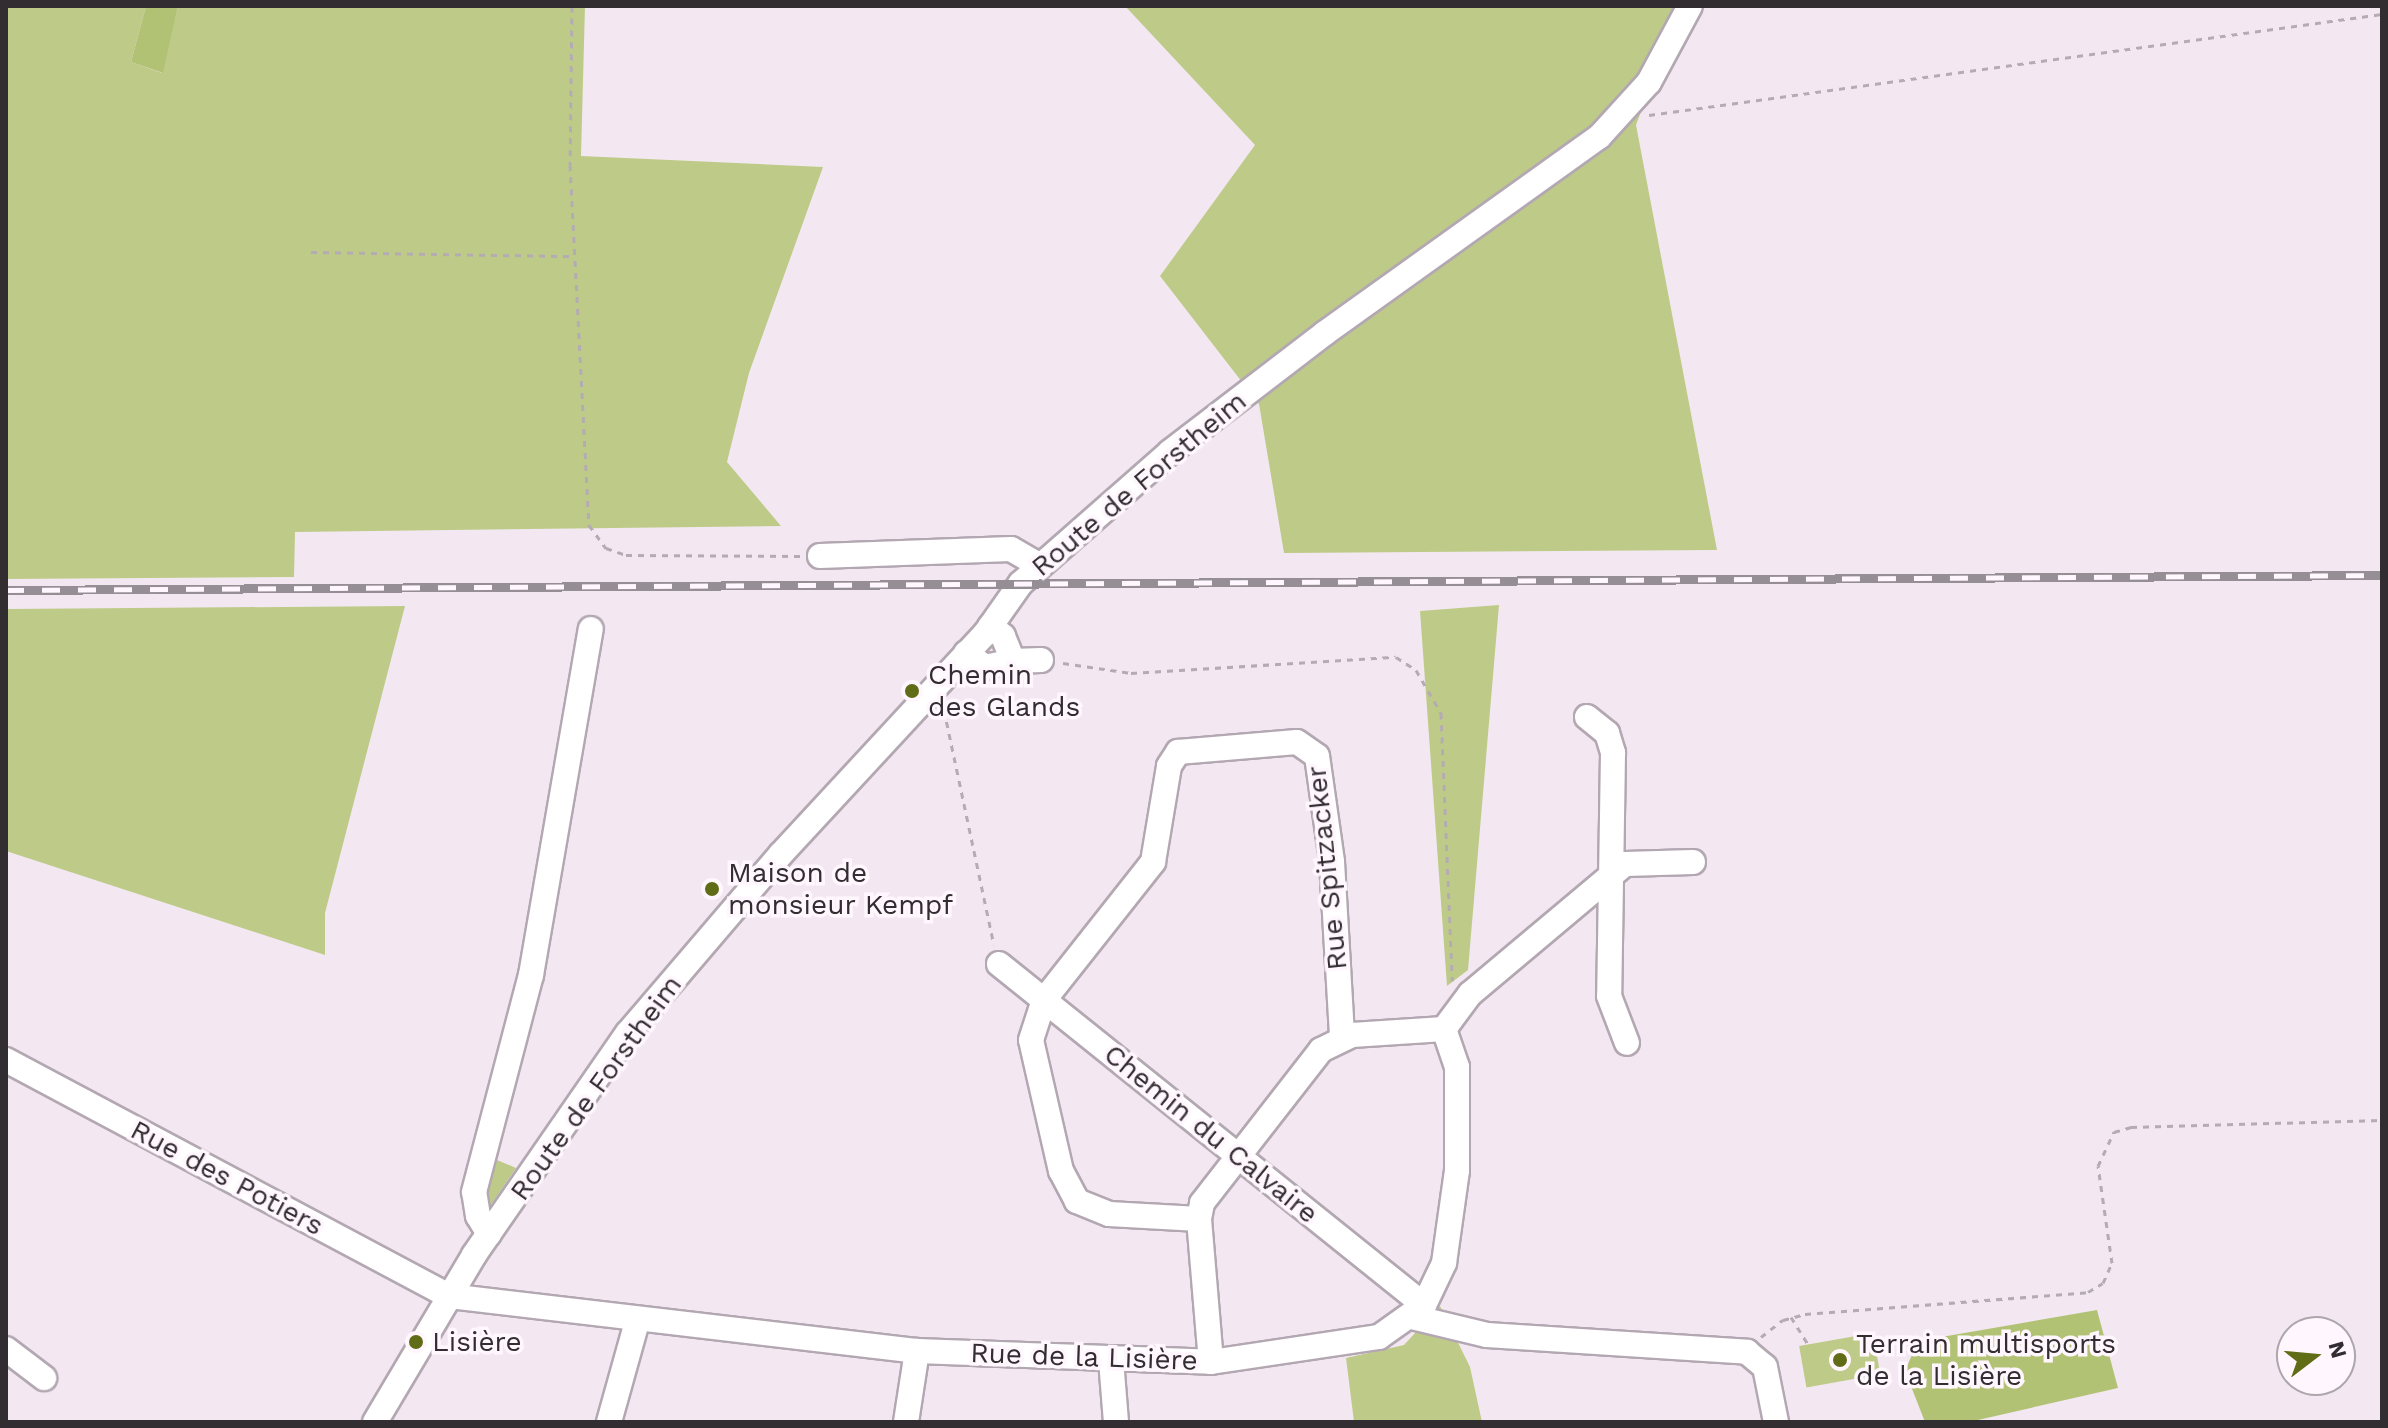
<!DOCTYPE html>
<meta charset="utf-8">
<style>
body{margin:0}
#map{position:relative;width:2388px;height:1428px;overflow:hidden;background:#f3e8f2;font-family:"Work Sans",sans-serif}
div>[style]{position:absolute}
.green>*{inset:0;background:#becb88;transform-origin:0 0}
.forest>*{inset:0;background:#b2c274}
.path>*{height:3px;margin-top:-1.5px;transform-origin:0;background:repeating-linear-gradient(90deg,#b4abb3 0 6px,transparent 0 12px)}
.roads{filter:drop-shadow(2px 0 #b3a8b2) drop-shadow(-2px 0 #b3a8b2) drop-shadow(0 2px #b3a8b2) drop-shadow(0 -2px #b3a8b2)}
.minor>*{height:24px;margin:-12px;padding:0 12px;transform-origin:12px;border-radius:12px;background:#fff}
.rail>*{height:9px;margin-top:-4.5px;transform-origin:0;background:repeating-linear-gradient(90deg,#fff6fe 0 18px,#968e95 0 36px);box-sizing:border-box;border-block:2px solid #968e95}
.dots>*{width:22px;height:22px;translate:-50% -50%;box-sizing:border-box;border:4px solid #fff6fe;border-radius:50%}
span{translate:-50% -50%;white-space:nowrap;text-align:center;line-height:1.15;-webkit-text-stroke:7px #fff6fe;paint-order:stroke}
.street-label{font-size:28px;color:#322d31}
.poi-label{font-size:28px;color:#322d31}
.left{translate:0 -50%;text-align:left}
.frame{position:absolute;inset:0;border:8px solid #322d31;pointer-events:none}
.north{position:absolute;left:2276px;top:1316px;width:80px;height:80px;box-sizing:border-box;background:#fff6fe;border:2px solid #ada6ac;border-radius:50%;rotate:74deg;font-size:22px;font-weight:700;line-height:32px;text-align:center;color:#322d31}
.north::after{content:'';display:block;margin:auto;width:28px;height:36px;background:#606d16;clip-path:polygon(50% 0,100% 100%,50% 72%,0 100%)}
</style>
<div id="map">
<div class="green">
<i style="clip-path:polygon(6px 6px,146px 6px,131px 62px,162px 73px,178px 6px,585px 6px,581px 156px,823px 167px,749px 373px,727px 462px,781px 526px,295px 532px,294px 577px,6px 579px)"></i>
<i style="clip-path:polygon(1125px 6px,1680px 6px,1636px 125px,1717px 550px,1284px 553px,1259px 404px,1160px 276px,1255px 145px)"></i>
<i style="clip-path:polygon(1499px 605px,1468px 970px,1447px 986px,1420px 611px)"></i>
<i style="clip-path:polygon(405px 606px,325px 913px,325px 955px,6px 851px,6px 609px)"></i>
<i style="clip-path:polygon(490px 1157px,516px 1168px,490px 1206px,485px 1204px)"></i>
<i style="clip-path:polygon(1440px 1306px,1470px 1367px,1482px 1422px,1354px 1422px,1346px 1358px,1404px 1345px)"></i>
<i style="left:1873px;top:1333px;width:42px;height:75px;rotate:80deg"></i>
</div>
<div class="forest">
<i style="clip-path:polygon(146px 6px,178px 6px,163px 73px,131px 62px)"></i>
<i style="clip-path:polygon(2097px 1310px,2118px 1388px,1969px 1422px,1925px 1422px,1905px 1371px,1918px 1341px)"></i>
</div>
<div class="path">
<i style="left:572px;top:6px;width:159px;rotate:90.7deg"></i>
<i style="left:570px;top:165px;width:361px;rotate:87deg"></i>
<i style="left:589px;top:525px;width:29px;rotate:54deg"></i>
<i style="left:606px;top:548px;width:21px;rotate:19deg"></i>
<i style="left:626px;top:555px;width:174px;rotate:0.3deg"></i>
<i style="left:1649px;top:115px;width:740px;rotate:-7.85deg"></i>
<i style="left:311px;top:252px;width:264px;rotate:0.9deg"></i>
<i style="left:1063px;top:663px;width:69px;rotate:8.4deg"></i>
<i style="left:1131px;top:673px;width:265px;rotate:-3.5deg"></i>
<i style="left:1396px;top:657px;width:24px;rotate:33deg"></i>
<i style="left:1416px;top:670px;width:50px;rotate:59.8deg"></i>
<i style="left:1441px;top:713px;width:268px;rotate:87.6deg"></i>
<i style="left:944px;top:710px;width:240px;rotate:78deg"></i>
<i style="left:1791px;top:1317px;width:32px;rotate:58deg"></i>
<i style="left:1761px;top:1337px;width:28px;rotate:-38deg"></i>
<i style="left:1783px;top:1320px;width:23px;rotate:-15deg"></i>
<i style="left:1805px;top:1314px;width:284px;rotate:-4.4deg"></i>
<i style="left:2088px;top:1292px;width:17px;rotate:-31deg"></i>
<i style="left:2103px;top:1283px;width:22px;rotate:-66deg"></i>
<i style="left:2112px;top:1263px;width:98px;rotate:-98.2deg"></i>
<i style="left:2098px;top:1166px;width:38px;rotate:-65deg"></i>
<i style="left:2114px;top:1132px;width:18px;rotate:-16deg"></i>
<i style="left:2131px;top:1127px;width:251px;rotate:-1.6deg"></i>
</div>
<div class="roads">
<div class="minor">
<i style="left:820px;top:556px;width:191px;rotate:-2.1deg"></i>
<i style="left:1011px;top:549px;width:32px;rotate:30deg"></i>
<i style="left:966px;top:653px;width:24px;rotate:36deg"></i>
<i style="left:985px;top:667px;width:29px;rotate:-12deg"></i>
<i style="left:1013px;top:661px;width:27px;rotate:-112deg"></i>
<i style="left:1003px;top:636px;width:16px;rotate:-142deg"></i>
<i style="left:1013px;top:661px;width:28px;rotate:-2deg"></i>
<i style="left:1587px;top:717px;width:26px;rotate:39deg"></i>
<i style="left:1607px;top:733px;width:21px;rotate:73deg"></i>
<i style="left:1613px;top:753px;width:243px;rotate:90.9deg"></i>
<i style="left:1609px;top:996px;width:50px;rotate:69deg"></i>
<i style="left:999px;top:964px;width:545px;rotate:38.74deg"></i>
<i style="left:6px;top:1060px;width:502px;rotate:28.05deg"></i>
<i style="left:449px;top:1296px;width:471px;rotate:6.7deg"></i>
<i style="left:917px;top:1351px;width:294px;rotate:2.1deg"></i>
<i style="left:1211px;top:1362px;width:170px;rotate:-8.5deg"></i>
<i style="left:1379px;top:1337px;width:55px;rotate:-35.4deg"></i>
<i style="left:1424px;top:1305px;width:47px;rotate:-64.5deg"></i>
<i style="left:1444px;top:1263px;width:93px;rotate:-82deg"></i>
<i style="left:1457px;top:1171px;width:104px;rotate:-90deg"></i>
<i style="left:1457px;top:1067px;width:40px;rotate:-108.9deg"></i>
<i style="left:1199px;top:1219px;width:90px;rotate:-176.8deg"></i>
<i style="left:1109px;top:1214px;width:35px;rotate:-158deg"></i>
<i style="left:1077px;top:1201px;width:34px;rotate:-118deg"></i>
<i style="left:1061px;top:1171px;width:134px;rotate:-102.9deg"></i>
<i style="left:1031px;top:1040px;width:42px;rotate:-72deg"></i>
<i style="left:1044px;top:1000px;width:176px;rotate:-51.7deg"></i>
<i style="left:1153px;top:862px;width:97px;rotate:-80.5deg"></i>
<i style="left:1169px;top:766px;width:17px;rotate:-57deg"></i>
<i style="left:1178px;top:752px;width:119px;rotate:-4.8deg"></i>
<i style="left:1297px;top:742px;width:24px;rotate:35deg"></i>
<i style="left:1317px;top:756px;width:107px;rotate:81.9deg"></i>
<i style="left:1332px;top:862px;width:175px;rotate:86.7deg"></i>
<i style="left:489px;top:1234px;width:21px;rotate:-121deg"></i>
<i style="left:478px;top:1216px;width:24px;rotate:-99deg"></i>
<i style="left:474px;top:1192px;width:224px;rotate:-75.3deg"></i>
<i style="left:531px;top:975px;width:351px;rotate:-80.2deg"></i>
<i style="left:1412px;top:1317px;width:77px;rotate:13.5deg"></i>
<i style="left:1487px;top:1335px;width:261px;rotate:3.7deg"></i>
<i style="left:1747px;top:1352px;width:23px;rotate:40deg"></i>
<i style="left:1765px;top:1367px;width:56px;rotate:78.7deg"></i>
<i style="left:6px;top:1349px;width:48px;rotate:37.3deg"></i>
<i style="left:1111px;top:1360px;width:62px;rotate:85.4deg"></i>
<i style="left:1211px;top:1362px;width:144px;rotate:-94.8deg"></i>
<i style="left:1199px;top:1219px;width:16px;rotate:-79deg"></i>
<i style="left:1202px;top:1203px;width:194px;rotate:-52.1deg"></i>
<i style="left:1321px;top:1050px;width:34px;rotate:-26deg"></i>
<i style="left:1352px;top:1035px;width:92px;rotate:-3.7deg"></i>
<i style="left:1444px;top:1029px;width:44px;rotate:-53.4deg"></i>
<i style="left:1470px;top:994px;width:202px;rotate:-40deg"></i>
<i style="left:1625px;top:864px;width:68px;rotate:-1.7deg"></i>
<i style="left:375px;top:1422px;width:194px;rotate:-59.3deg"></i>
<i style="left:474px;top:1255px;width:270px;rotate:-55.3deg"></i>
<i style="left:628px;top:1033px;width:235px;rotate:-49.5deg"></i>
<i style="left:781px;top:854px;width:300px;rotate:-47.2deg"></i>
<i style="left:985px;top:634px;width:62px;rotate:-54.8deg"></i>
<i style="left:1021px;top:583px;width:198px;rotate:-41.3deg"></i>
<i style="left:1170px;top:452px;width:195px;rotate:-37.5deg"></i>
<i style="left:1325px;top:333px;width:337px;rotate:-35.6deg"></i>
<i style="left:1599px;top:137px;width:74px;rotate:-47.7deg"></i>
<i style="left:1649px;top:82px;width:86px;rotate:-61.7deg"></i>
<i style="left:609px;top:1422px;width:104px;rotate:-74.4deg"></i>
<i style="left:906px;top:1422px;width:72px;rotate:-81.2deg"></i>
</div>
</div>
<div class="rail">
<i style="left:6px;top:590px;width:2376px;rotate:-0.36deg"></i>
</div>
<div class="dots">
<i style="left:912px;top:691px;background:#606d16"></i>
<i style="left:712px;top:889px;background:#606d16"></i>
<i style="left:416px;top:1342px;background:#606d16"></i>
<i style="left:1840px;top:1360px;background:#606d16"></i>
</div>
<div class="street-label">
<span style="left:1139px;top:484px;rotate:-40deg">Route de Forstheim</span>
<span style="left:1327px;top:868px;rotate:-96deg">Rue Spitzacker</span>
<span style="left:596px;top:1088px;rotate:-54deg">Route de Forstheim</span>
<span style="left:1211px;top:1134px;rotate:39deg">Chemin du Calvaire</span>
<span style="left:227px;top:1178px;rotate:28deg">Rue des Potiers</span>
<span style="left:1084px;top:1357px;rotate:2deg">Rue de la Lisière</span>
</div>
<div class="poi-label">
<span class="left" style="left:928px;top:691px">Chemin<br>des Glands</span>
<span class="left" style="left:728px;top:889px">Maison de<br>monsieur Kempf</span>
<span class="left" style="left:432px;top:1342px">Lisière</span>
<span class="left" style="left:1856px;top:1360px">Terrain multisports<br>de la Lisière</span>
</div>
<div class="frame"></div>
<div class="north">N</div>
</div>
